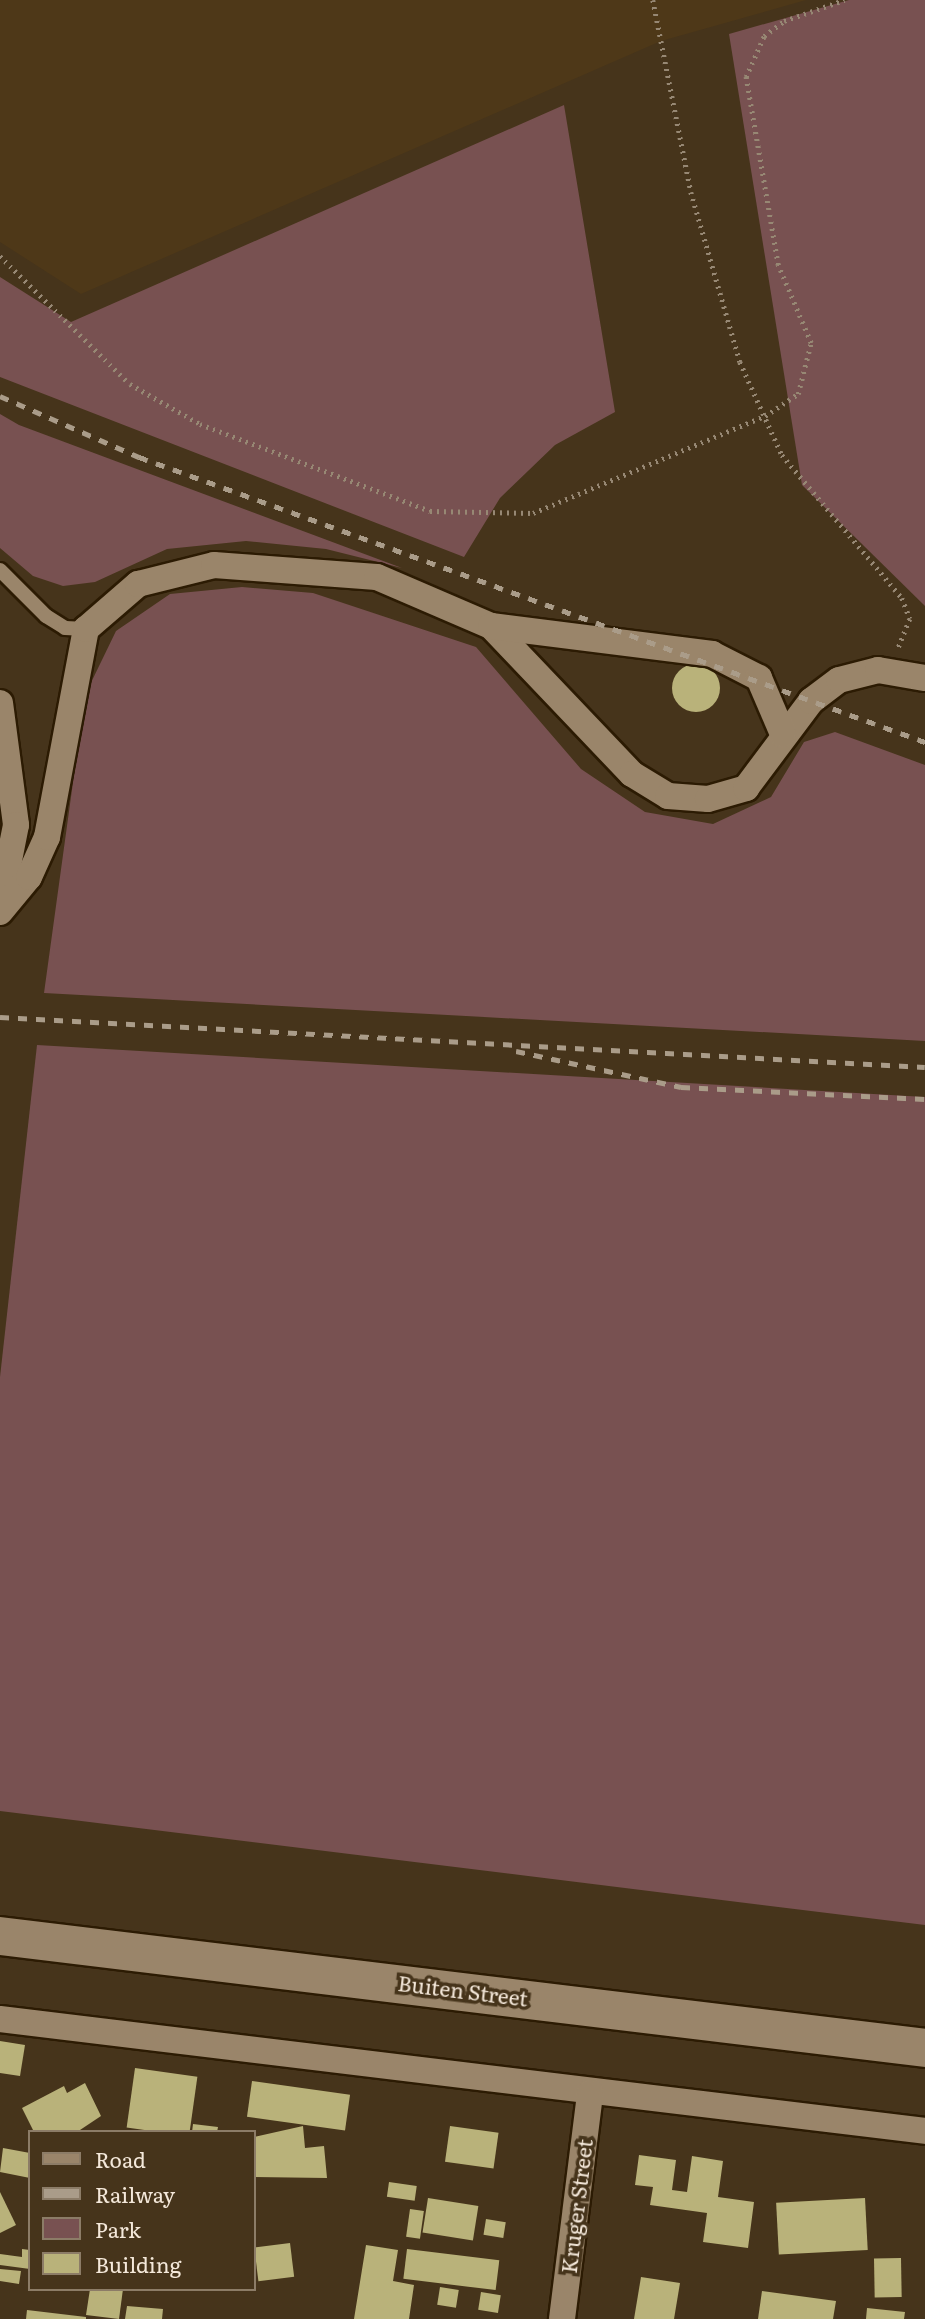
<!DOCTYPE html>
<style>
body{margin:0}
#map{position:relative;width:925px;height:2319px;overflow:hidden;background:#46341b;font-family:Literata,serif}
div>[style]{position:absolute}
.built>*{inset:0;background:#4e3818}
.green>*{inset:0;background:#785151}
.building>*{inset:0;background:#b9b27a;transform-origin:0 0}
.round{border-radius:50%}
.path>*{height:4.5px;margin-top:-2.25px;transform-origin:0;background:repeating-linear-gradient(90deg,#978874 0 2px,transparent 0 7px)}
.roads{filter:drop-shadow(2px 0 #2c1b03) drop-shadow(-2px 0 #2c1b03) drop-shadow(0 2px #2c1b03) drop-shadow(0 -2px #2c1b03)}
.lane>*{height:14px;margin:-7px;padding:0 7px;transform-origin:7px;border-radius:7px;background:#9a856a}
.street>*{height:26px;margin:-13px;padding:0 13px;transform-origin:13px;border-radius:13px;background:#9a856a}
.secondary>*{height:38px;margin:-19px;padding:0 19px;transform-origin:19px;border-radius:19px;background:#9a856a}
.rail>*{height:5px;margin-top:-2.5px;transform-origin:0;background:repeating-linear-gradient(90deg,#aa9c89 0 9px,transparent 0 18px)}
span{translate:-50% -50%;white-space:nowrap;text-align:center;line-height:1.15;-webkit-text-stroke:7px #46341b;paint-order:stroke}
.street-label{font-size:21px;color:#f4e8da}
.legend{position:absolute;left:28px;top:2130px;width:228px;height:161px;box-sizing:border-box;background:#46341b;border:2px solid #8c7c67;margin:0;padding:9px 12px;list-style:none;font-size:21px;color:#f4e8da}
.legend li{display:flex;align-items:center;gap:14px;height:35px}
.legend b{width:35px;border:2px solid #8c7c67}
</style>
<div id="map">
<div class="built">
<i style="clip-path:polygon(0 0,806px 0,661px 41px,81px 294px,0 242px)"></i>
</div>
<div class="green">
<i style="clip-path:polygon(849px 0,925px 0,925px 606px,802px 485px,729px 34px)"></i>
<i style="clip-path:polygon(564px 105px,615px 412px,555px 445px,500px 498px,464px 557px,0 377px,0 277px,71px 322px)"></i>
<i style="clip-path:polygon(0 414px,19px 425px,402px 568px,326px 549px,246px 541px,167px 549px,95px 582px,63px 586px,33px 576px,0 548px)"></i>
<i style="clip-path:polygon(242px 587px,313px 593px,476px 647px,581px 769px,645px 812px,713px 824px,771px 797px,804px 742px,835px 732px,925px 765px,925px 1041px,44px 993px,85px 695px,116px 631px,170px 594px)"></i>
<i style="clip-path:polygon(37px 1045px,925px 1097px,925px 1925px,0 1811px,0 1377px)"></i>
</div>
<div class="building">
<i class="round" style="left:672px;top:664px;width:48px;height:48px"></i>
<i style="clip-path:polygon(0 2041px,25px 2045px,20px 2076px,0 2073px)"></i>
<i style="left:135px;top:2068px;width:63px;height:60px;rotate:8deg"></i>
<i style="left:252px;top:2081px;width:99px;height:36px;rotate:8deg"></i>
<i style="clip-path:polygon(85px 2083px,101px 2116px,77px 2132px,34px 2132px,22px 2108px,64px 2086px,67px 2093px)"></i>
<i style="clip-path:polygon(193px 2124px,218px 2127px,217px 2132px,192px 2132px)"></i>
<i style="clip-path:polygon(303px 2126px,305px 2148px,324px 2146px,327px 2178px,254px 2177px,254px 2137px)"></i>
<i style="left:450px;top:2126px;width:49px;height:36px;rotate:8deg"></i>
<i style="clip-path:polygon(3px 2148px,30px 2153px,30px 2178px,0 2172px)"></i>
<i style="clip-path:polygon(639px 2155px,676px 2160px,672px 2190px,687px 2192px,692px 2156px,723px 2161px,718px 2197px,754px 2202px,748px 2248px,703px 2242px,707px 2213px,650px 2205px,653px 2187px,635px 2185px)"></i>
<i style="left:389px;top:2182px;width:28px;height:15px;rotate:8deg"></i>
<i style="clip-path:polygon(0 2192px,16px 2225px,0 2233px)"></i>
<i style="left:428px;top:2198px;width:51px;height:35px;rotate:9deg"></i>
<i style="left:865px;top:2198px;width:52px;height:89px;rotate:87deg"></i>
<i style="left:410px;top:2209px;width:14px;height:28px;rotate:8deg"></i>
<i style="left:486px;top:2219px;width:20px;height:16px;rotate:9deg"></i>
<i style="left:290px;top:2243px;width:34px;height:36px;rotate:83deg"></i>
<i style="clip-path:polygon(366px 2245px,398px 2250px,393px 2281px,414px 2285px,409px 2319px,354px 2319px)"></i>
<i style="clip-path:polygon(22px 2249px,30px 2250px,30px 2269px,0 2265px,0 2254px,22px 2257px)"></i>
<i style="left:407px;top:2249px;width:93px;height:30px;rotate:7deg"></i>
<i style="left:901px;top:2258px;width:39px;height:27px;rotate:89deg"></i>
<i style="clip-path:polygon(0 2269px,21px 2271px,19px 2284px,0 2281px)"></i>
<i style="clip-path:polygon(641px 2277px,680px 2283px,674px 2319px,634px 2319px)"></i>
<i style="left:440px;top:2287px;width:19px;height:18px;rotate:9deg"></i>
<i style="clip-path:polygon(90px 2289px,123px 2289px,119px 2319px,86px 2315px)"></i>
<i style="clip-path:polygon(762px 2291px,836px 2301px,833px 2319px,758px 2319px)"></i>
<i style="left:481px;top:2292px;width:20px;height:18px;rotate:9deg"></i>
<i style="clip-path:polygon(127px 2306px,163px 2309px,162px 2319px,125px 2319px)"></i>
<i style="clip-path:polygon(867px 2308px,905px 2312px,904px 2319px,866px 2319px)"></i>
<i style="clip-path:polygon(27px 2310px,86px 2317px,86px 2319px,26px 2319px)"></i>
</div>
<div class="path">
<i style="left:653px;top:0;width:196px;rotate:78.8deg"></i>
<i style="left:691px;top:192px;width:177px;rotate:73.9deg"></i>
<i style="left:740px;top:362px;width:102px;rotate:65.7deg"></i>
<i style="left:782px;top:455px;width:187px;rotate:50deg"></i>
<i style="left:902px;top:598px;width:22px;rotate:69deg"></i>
<i style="left:910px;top:619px;width:32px;rotate:112deg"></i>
<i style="left:0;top:256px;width:182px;rotate:44.6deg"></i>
<i style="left:130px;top:384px;width:81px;rotate:29.7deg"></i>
<i style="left:200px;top:424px;width:246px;rotate:20.7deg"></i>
<i style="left:430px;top:511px;width:103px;rotate:1.1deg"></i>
<i style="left:533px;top:513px;width:251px;rotate:-22.7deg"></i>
<i style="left:765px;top:416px;width:40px;rotate:-34deg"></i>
<i style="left:798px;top:394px;width:53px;rotate:-75.7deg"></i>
<i style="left:811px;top:343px;width:85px;rotate:-112.9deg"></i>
<i style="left:778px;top:265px;width:191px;rotate:-99.7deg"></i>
<i style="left:746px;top:77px;width:45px;rotate:-66.3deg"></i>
<i style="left:764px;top:36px;width:25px;rotate:-37deg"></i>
<i style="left:784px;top:21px;width:64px;rotate:-19.3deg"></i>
</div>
<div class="roads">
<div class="lane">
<i style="left:0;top:570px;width:65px;rotate:45deg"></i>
<i style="left:46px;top:616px;width:22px;rotate:32deg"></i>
<i style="left:65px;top:628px;width:21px;rotate:3deg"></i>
</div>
<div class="street">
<i style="left:491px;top:626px;width:204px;rotate:46.4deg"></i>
<i style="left:632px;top:774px;width:42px;rotate:31.4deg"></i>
<i style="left:668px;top:796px;width:40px;rotate:4.3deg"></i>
<i style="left:708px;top:799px;width:40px;rotate:-16deg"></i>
<i style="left:746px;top:788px;width:109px;rotate:-53.2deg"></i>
<i style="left:811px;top:701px;width:35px;rotate:-37deg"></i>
<i style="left:839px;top:680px;width:40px;rotate:-14.4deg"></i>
<i style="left:878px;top:670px;width:48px;rotate:9.7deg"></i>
<i style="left:0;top:703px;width:123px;rotate:82.5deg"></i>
<i style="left:16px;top:825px;width:83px;rotate:101.2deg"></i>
<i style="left:0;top:912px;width:45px;rotate:-50.4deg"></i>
<i style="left:29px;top:877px;width:44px;rotate:-65.8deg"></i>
<i style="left:47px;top:837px;width:212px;rotate:-79.4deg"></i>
<i style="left:86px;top:629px;width:69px;rotate:-40.9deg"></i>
<i style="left:138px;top:584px;width:78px;rotate:-14deg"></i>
<i style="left:214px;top:565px;width:163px;rotate:4.2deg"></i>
<i style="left:377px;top:577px;width:124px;rotate:23.3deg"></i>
<i style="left:491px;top:626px;width:223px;rotate:7.2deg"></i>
<i style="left:712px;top:654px;width:53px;rotate:27.1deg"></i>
<i style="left:759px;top:678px;width:61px;rotate:66.8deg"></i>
<i style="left:0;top:2019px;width:932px;rotate:6.9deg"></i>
<i style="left:562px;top:2319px;width:228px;rotate:-82.9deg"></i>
</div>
<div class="secondary">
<i style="left:0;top:1936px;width:932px;rotate:6.9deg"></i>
</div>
</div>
<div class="rail">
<i style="left:0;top:396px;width:152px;rotate:23.7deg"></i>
<i style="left:139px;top:457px;width:836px;rotate:19.93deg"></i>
<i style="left:0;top:1017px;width:926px;rotate:3.09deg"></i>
<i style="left:516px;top:1051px;width:169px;rotate:12.3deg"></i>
<i style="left:681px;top:1087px;width:244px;rotate:2.8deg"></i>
</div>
<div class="street-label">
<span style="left:463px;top:1990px;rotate:7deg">Buiten Street</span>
<span style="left:576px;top:2206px;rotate:-83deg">Kruger Street</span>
</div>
<ul class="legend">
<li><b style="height:9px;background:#9a856a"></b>Road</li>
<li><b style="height:9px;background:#aa9c89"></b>Railway</li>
<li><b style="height:19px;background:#785151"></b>Park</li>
<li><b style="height:19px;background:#b9b27a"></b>Building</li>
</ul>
</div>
